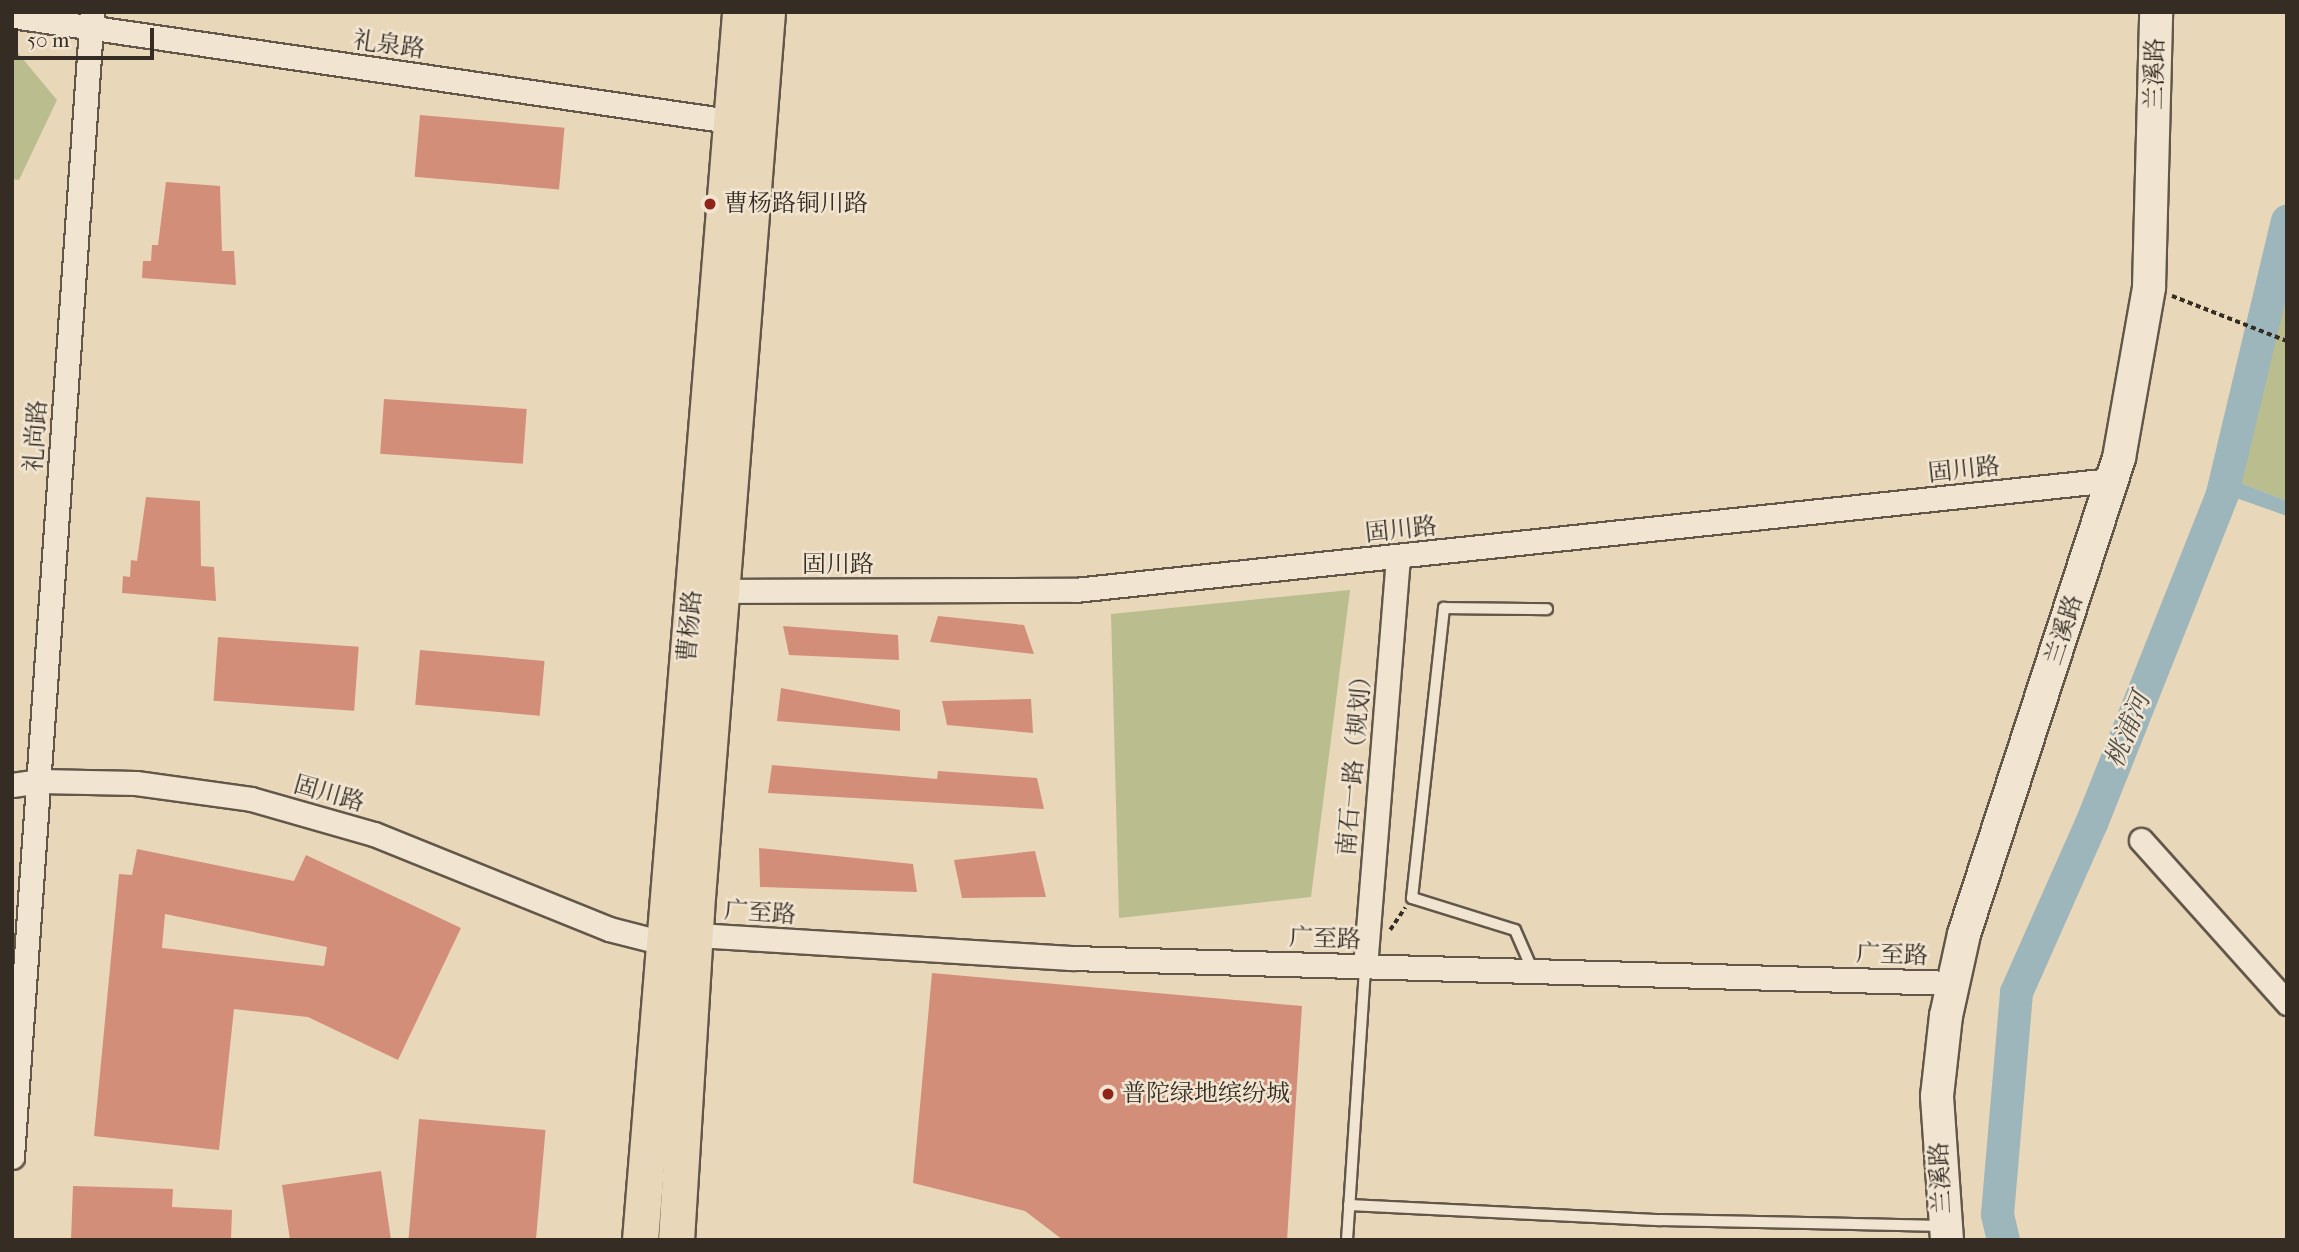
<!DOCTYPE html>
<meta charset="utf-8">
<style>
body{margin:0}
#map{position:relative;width:2299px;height:1252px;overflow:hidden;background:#e9d7ba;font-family:"IM FELL French Canon","Noto Serif SC",serif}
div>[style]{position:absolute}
.green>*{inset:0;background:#babd8d}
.water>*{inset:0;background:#9db6bb}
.river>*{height:33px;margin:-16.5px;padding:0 16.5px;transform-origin:16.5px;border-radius:16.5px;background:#9db6bb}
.building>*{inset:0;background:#d38e79;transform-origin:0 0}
.path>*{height:3.5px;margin-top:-1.75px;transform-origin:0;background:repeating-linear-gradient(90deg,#352c23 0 5px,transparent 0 8.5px)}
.roads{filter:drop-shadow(2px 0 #625749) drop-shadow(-2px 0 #625749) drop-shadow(0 2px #625749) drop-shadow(0 -2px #625749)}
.lane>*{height:10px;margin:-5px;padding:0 5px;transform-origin:5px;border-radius:5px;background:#f1e5d2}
.street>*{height:23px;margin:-11.5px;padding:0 11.5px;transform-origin:11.5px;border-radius:11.5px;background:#f1e5d2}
.secondary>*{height:32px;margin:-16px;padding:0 16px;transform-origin:16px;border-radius:16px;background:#f1e5d2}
.primary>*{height:35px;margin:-17.5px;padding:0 17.5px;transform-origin:17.5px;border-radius:17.5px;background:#e9d7ba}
.dots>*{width:19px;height:19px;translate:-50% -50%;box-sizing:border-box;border:4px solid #f1e5d2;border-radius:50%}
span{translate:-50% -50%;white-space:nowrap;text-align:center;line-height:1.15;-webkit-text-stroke:5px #f1e5d2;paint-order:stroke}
.street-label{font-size:24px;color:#352c23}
.poi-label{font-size:24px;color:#352c23}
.left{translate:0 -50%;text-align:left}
.water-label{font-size:26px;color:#4f4e49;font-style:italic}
.frame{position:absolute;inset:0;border:14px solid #352c23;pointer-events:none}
.scale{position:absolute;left:14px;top:28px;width:140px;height:32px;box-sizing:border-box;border:4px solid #352c23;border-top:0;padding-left:9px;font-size:21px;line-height:24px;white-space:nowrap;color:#352c23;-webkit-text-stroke:5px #f1e5d2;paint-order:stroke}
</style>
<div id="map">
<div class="green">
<i style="clip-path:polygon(12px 46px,57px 100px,19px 180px,12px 179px)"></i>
<i style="clip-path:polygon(2287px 221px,2287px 501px,2225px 477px)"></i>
<i style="clip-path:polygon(1350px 590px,1311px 897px,1119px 918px,1111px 614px)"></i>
</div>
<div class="water">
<i style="clip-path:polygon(2225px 477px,2287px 501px,2287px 516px,2222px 493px)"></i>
</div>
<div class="river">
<i style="left:2003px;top:1240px;width:27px;rotate:-103deg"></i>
<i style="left:1997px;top:1214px;width:223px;rotate:-85.1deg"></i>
<i style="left:2016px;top:992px;width:185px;rotate:-66.1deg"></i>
<i style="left:2091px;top:823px;width:355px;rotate:-68.3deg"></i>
<i style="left:2222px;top:493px;width:280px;rotate:-76.6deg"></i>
</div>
<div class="building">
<i style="left:420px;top:115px;width:145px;height:62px;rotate:5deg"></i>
<i style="clip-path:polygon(166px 182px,220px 186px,222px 251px,234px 251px,236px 285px,142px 278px,143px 261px,151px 261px,152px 245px,158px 245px)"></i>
<i style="left:384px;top:399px;width:143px;height:55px;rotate:4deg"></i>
<i style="clip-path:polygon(146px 497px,200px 501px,201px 566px,214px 567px,216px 601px,122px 593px,123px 576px,130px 577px,131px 560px,137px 561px)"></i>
<i style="clip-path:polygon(938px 616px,1024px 625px,1034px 654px,930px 642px)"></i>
<i style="clip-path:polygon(783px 626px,898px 635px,899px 660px,789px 655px)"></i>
<i style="left:218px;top:637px;width:141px;height:64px;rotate:4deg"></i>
<i style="left:420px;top:650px;width:125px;height:55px;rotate:5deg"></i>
<i style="clip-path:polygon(781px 688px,900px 710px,900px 731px,777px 721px)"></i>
<i style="clip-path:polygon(1031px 699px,1033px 733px,947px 725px,942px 701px)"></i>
<i style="clip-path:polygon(772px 765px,937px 779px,938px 771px,1037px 778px,1044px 809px,768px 793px)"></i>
<i style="clip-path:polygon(759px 848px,913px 864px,917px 892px,760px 887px)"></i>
<i style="clip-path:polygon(evenodd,137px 849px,294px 881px,306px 855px,461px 928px,398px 1060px,308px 1017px,234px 1009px,219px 1150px,94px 1136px,119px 874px,132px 875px,137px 849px,165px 914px,327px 947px,324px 966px,162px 948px,165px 914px)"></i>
<i style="clip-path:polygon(1035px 851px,1046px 897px,962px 898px,954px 860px)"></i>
<i style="clip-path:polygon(932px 973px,1302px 1006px,1287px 1240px,1063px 1240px,1025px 1211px,913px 1183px)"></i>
<i style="left:419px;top:1119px;width:127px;height:122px;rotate:5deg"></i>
<i style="clip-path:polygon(381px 1171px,391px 1240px,290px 1240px,282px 1185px)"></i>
<i style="clip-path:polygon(73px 1186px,173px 1189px,172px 1207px,232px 1210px,231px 1240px,71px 1240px)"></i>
</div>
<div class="path">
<i style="left:2172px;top:296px;width:123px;rotate:21.4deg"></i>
<i style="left:1390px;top:930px;width:27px;rotate:-56deg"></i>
</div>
<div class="roads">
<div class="lane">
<i style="left:1533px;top:971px;width:45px;rotate:-113.7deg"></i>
<i style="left:1515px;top:930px;width:108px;rotate:-162.7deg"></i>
<i style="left:1412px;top:898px;width:292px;rotate:-83.7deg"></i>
<i style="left:1444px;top:608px;width:103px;rotate:0.6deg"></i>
<i style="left:1349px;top:1205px;width:312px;rotate:2.8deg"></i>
<i style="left:1661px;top:1220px;width:283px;rotate:1.2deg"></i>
<i style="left:1347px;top:1240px;width:274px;rotate:-86.2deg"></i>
</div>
<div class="street">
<i style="left:12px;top:16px;width:739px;rotate:8.33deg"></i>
<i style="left:710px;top:591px;width:365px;rotate:-0.2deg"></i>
<i style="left:1075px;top:590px;width:1043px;rotate:-6.06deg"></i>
<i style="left:12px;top:785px;width:27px;rotate:-8deg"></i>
<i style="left:39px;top:781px;width:97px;rotate:1.2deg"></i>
<i style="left:136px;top:783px;width:116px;rotate:7.9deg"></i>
<i style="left:251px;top:799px;width:128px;rotate:15.9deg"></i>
<i style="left:374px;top:834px;width:253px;rotate:22deg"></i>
<i style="left:609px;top:929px;width:57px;rotate:14.3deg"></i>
<i style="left:664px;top:943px;width:33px;rotate:-14deg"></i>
<i style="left:696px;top:935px;width:376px;rotate:3.5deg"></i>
<i style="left:1071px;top:958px;width:882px;rotate:1.62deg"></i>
<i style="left:2141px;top:840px;width:219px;rotate:48.1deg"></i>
<i style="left:1365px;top:967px;width:411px;rotate:-85.4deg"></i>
<i style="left:12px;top:1157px;width:1148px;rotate:-86deg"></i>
</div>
<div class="secondary">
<i style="left:1947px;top:1240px;width:144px;rotate:-94deg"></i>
<i style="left:1937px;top:1096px;width:81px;rotate:-83.6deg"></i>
<i style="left:1946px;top:1016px;width:84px;rotate:-77.6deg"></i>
<i style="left:1964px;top:934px;width:501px;rotate:-71.96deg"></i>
<i style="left:2119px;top:458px;width:174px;rotate:-80deg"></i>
<i style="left:2149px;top:287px;width:275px;rotate:-88.5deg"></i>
</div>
<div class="primary">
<i style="left:640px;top:1240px;width:1232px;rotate:-85.34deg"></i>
<i style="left:676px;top:1240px;width:331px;rotate:-86.5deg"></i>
<i style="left:696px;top:910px;width:901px;rotate:-85.48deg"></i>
</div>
</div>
<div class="dots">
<i style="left:710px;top:204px;background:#8f2418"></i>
<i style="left:1108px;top:1094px;background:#8f2418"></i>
</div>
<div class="street-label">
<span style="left:389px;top:45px;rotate:8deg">礼泉路</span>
<span style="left:2155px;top:74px;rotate:-89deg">兰溪路</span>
<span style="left:36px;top:436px;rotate:-86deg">礼尚路</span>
<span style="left:1964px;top:470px;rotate:-6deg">固川路</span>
<span style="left:1401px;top:530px;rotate:-6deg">固川路</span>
<span style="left:838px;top:565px">固川路</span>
<span style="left:690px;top:626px;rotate:-85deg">曹杨路</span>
<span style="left:2064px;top:630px;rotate:-72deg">兰溪路</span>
<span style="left:1355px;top:760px;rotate:-85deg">南石一路（规划）</span>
<span style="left:329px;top:794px;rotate:16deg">固川路</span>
<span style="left:760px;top:913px;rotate:4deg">广至路</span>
<span style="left:1325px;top:939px;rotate:2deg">广至路</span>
<span style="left:1892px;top:955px;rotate:2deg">广至路</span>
<span style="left:1941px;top:1178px;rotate:-93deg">兰溪路</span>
</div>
<div class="poi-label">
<span class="left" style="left:724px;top:204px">曹杨路铜川路</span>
<span class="left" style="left:1122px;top:1094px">普陀绿地缤纷城</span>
</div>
<div class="water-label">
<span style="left:2128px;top:730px;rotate:-68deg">桃浦河</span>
</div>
<div class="frame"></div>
<div class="scale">50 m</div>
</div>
